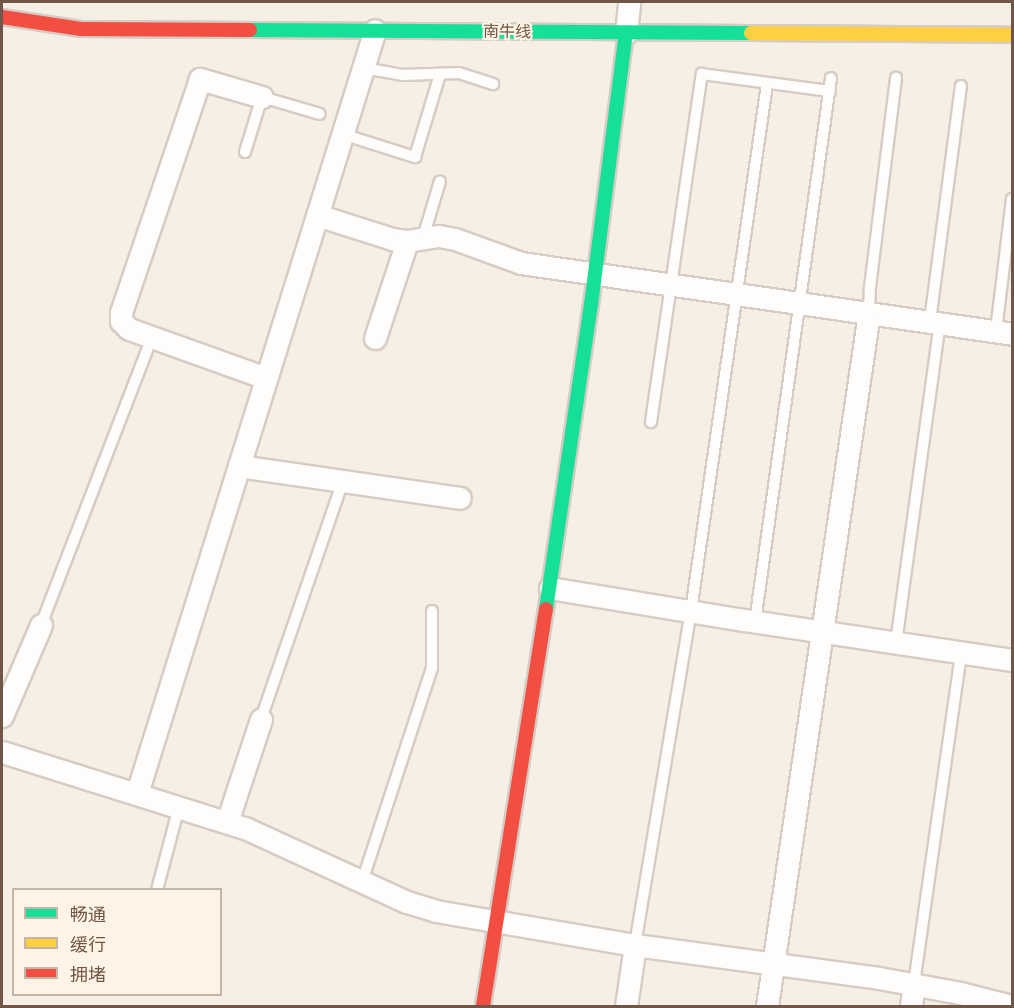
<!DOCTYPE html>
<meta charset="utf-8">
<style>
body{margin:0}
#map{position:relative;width:1014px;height:1008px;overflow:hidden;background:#f5efe5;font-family:"Space Grotesk","Noto Sans SC",sans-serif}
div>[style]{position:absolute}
.roads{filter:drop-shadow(2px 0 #d6ccc4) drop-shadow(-2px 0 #d6ccc4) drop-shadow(0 2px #d6ccc4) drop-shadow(0 -2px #d6ccc4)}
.lane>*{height:10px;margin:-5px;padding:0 5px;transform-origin:5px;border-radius:5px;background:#fefdfb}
.street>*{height:21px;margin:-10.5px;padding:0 10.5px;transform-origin:10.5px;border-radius:10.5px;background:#fefdfb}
.fast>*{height:14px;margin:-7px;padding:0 7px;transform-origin:7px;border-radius:7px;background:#16e098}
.slow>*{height:14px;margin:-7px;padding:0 7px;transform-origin:7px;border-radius:7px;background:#ffcf43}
.jam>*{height:14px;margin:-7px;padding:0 7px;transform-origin:7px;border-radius:7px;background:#f24e42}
span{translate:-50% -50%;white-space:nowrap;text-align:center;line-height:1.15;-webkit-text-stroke:4.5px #fef4e5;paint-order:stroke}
.street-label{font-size:16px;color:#705648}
.frame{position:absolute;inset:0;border:3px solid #705648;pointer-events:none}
.legend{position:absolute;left:12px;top:888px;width:210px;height:108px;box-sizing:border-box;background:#fef4e5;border:2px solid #c5b5a6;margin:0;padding:8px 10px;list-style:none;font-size:18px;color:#705648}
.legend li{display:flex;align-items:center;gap:12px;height:30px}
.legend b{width:30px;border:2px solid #c5b5a6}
</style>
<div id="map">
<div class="roads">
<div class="lane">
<i style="left:363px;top:68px;width:40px;rotate:10deg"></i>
<i style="left:402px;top:75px;width:57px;rotate:-2deg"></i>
<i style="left:459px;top:73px;width:36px;rotate:18deg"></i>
<i style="left:342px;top:134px;width:77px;rotate:17.5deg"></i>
<i style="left:415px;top:157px;width:87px;rotate:-73.2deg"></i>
<i style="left:245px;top:152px;width:58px;rotate:-72.8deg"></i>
<i style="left:262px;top:97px;width:60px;rotate:16.3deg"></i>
<i style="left:423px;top:238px;width:59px;rotate:-73.4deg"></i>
<i style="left:869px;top:313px;width:26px;rotate:-88deg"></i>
<i style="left:870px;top:287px;width:211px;rotate:-82.9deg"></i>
<i style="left:930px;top:321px;width:237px;rotate:-82.5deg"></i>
<i style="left:996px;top:331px;width:133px;rotate:-83.1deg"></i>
<i style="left:651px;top:422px;width:352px;rotate:-81.7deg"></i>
<i style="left:702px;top:74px;width:129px;rotate:7.6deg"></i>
<i style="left:755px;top:622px;width:549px;rotate:-82.05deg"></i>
<i style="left:41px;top:625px;width:308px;rotate:-68.9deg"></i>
<i style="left:896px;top:643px;width:323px;rotate:-82.2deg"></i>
<i style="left:261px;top:719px;width:252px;rotate:-71deg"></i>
<i style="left:362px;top:882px;width:225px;rotate:-71.9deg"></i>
<i style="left:432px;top:668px;width:57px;rotate:-90deg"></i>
<i style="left:157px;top:890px;width:86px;rotate:-75.2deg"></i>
<i style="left:635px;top:945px;width:339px;rotate:-80.5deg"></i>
<i style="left:691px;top:611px;width:532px;rotate:-81.79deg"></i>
<i style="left:914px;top:984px;width:335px;rotate:-81.9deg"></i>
</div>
<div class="street">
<i style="left:626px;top:33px;width:31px;rotate:-84deg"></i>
<i style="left:262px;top:97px;width:65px;rotate:-163.8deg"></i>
<i style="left:200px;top:79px;width:246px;rotate:108.7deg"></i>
<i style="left:121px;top:312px;width:9px;rotate:90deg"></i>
<i style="left:121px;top:321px;width:11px;rotate:45deg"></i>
<i style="left:129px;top:329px;width:145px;rotate:19.7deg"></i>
<i style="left:317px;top:215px;width:79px;rotate:17.7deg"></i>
<i style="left:392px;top:239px;width:15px;rotate:8deg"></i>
<i style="left:407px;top:241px;width:32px;rotate:-9deg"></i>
<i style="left:439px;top:236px;width:16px;rotate:11deg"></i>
<i style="left:455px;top:239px;width:70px;rotate:20deg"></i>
<i style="left:521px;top:263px;width:496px;rotate:8.2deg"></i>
<i style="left:375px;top:338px;width:102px;rotate:-71.7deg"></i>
<i style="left:239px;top:466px;width:223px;rotate:8.2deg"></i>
<i style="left:550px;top:588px;width:197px;rotate:9.4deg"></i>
<i style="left:744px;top:620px;width:271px;rotate:8.5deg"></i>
<i style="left:2px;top:716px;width:99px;rotate:-66.8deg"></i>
<i style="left:2px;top:752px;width:255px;rotate:17.4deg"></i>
<i style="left:245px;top:828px;width:178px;rotate:24.6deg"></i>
<i style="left:407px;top:902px;width:30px;rotate:17deg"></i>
<i style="left:436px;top:911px;width:202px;rotate:9.7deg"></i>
<i style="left:635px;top:945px;width:246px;rotate:7.7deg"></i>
<i style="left:879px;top:978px;width:82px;rotate:10.5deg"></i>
<i style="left:960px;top:993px;width:54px;rotate:14deg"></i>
<i style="left:137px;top:793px;width:799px;rotate:-72.68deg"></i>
<i style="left:227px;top:822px;width:108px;rotate:-71.7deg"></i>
<i style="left:626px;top:1006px;width:62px;rotate:-81.6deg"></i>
<i style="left:767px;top:1006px;width:700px;rotate:-81.63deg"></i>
<i style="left:911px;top:1006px;width:22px;rotate:-82deg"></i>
</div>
<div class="fast">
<i style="left:250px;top:30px;width:501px;rotate:0.34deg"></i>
<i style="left:546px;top:609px;width:307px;rotate:-81.6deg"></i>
<i style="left:591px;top:305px;width:274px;rotate:-82.7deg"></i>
</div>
<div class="slow">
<i style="left:751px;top:33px;width:261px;rotate:0.4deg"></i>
</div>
<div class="jam">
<i style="left:2px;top:17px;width:80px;rotate:8.6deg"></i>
<i style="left:81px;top:29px;width:169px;rotate:0.3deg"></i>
<i style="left:483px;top:1006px;width:402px;rotate:-81deg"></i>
</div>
</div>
<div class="street-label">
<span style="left:507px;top:32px;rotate:1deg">南牛线</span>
</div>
<div class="frame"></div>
<ul class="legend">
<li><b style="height:8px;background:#16e098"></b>畅通</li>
<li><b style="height:8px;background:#ffcf43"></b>缓行</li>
<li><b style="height:8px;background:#f24e42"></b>拥堵</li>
</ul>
</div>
